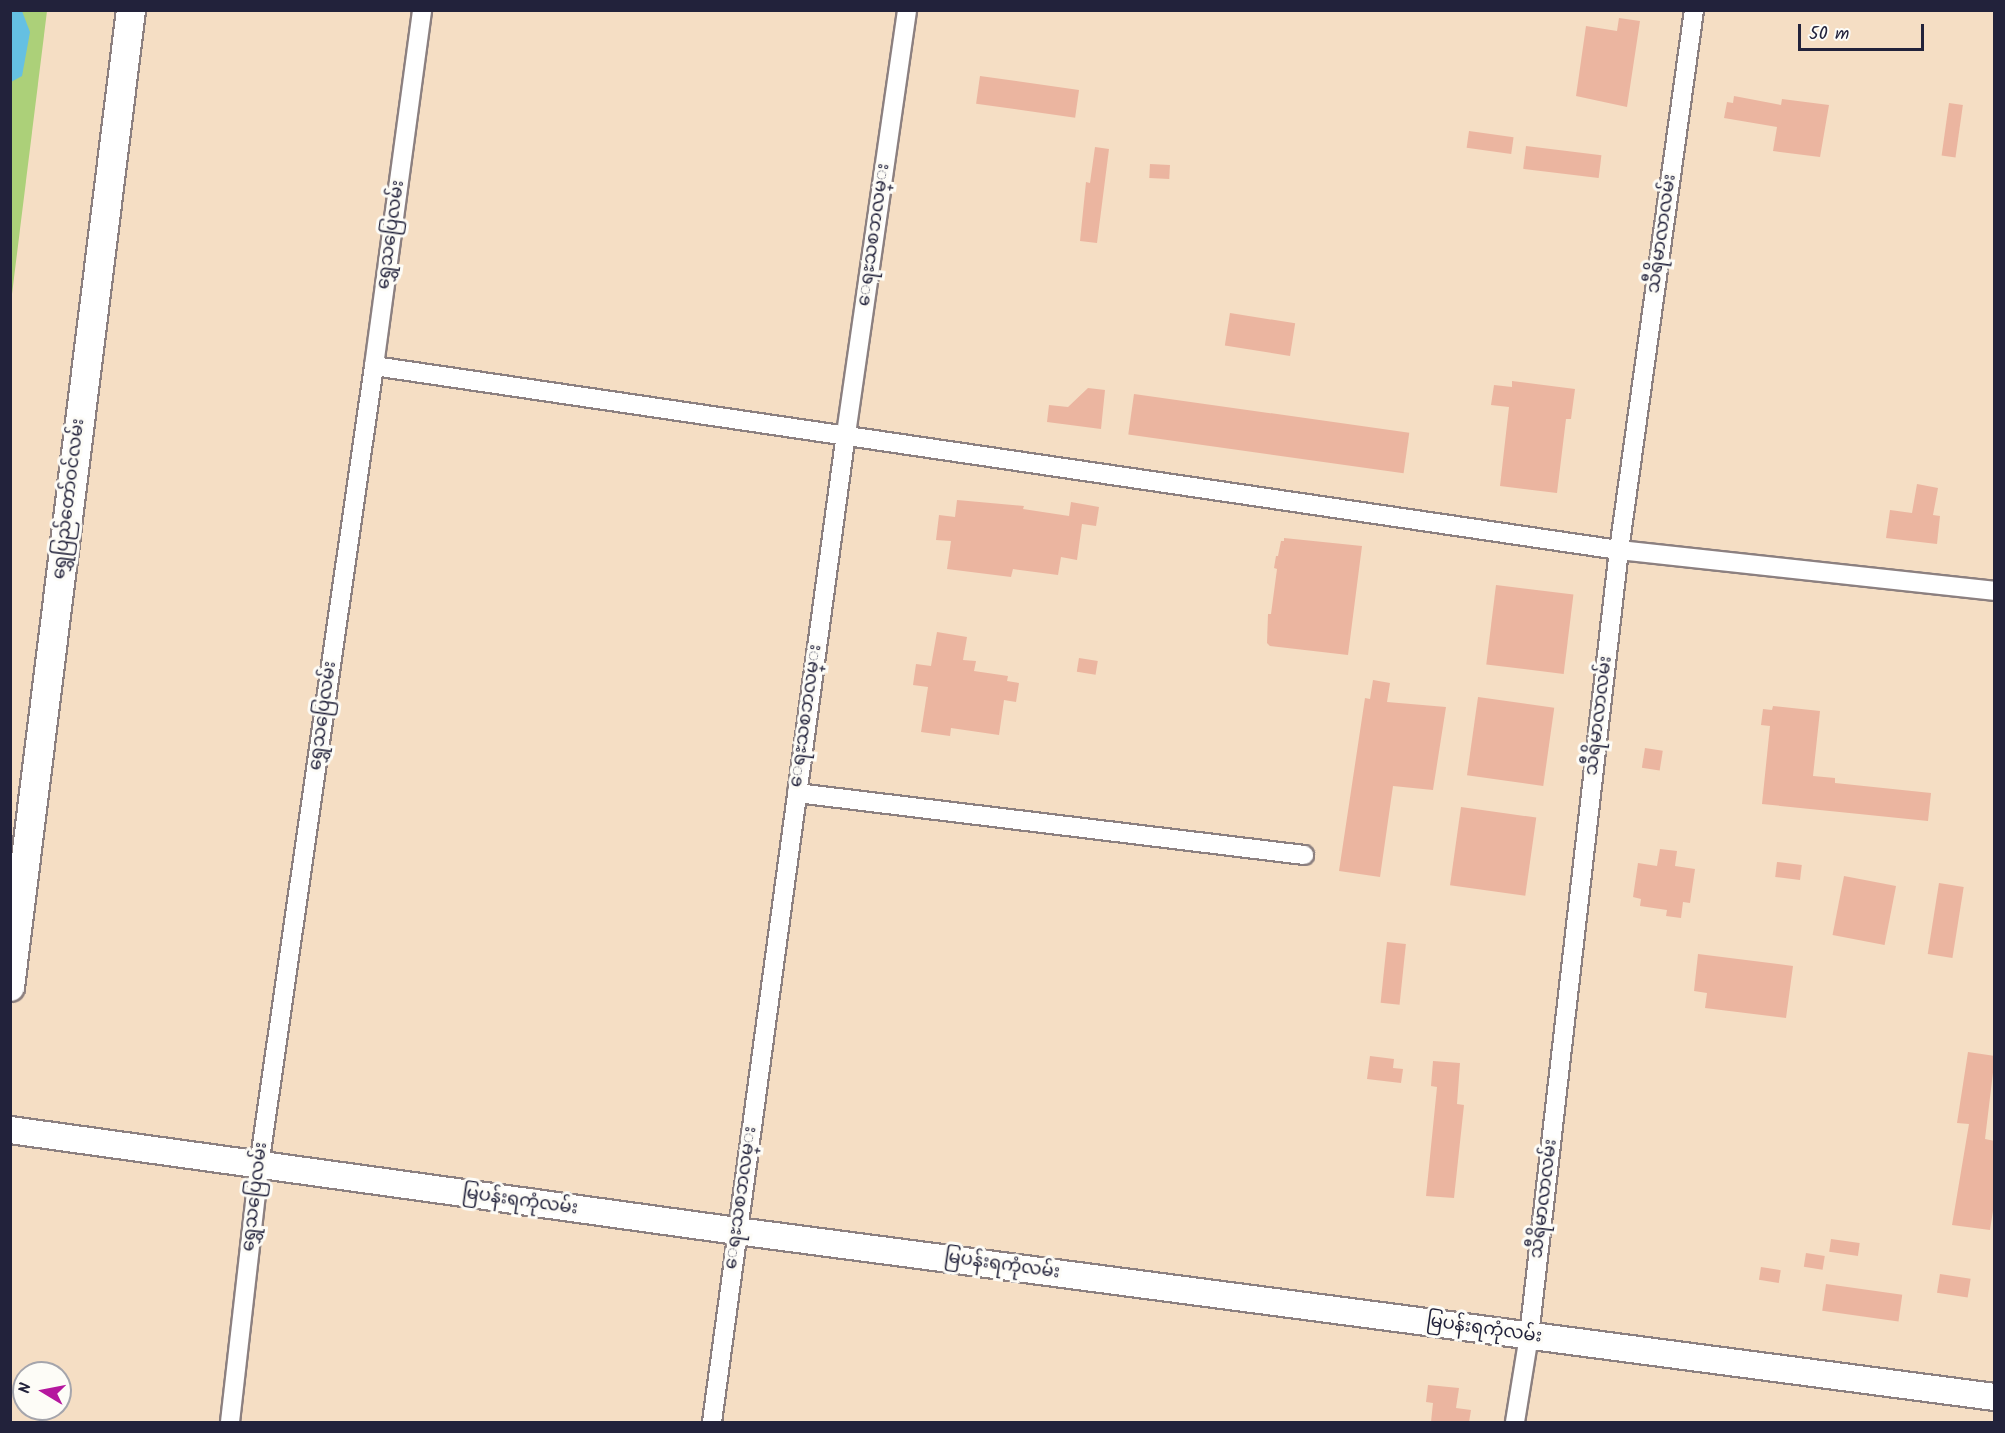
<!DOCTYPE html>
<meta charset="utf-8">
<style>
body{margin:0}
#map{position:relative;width:2005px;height:1433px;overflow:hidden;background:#f5dec4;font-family:Kalam,"Noto Sans Myanmar",sans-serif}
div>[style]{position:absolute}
.green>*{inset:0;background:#acd079}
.water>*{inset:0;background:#65c0e2}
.building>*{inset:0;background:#ebb5a0;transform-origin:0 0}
.roads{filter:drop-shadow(2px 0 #8c8080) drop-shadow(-2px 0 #8c8080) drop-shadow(0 2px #8c8080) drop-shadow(0 -2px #8c8080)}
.street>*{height:18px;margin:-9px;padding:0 9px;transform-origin:9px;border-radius:9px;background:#fff}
.secondary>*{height:26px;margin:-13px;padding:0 13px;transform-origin:13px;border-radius:13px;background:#fff}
.primary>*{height:28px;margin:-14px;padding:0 14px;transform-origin:14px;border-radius:14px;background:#fff}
span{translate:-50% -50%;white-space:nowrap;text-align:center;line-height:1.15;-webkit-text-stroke:6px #fdfcf7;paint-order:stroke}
.street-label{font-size:18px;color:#22223b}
.frame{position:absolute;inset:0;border:12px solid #22223b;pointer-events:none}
.north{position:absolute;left:12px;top:1361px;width:60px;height:60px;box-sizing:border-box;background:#fdfcf7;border:2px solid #a5a5ac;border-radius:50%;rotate:280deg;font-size:16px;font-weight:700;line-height:24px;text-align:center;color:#22223b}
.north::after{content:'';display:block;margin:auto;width:21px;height:27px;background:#b5179e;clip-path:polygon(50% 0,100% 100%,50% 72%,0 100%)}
.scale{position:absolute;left:1798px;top:24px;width:126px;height:27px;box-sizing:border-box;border:3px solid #22223b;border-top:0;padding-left:8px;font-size:18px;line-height:21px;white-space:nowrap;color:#22223b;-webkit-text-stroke:4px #fdfcf7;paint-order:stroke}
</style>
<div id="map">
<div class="green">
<i style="clip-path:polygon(11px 11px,47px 11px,11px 302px)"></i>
</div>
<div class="water">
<i style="clip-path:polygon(10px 11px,22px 11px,30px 32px,22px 76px,11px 82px)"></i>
</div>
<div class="building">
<i style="clip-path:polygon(1619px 18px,1640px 21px,1627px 107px,1576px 96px,1586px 26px,1617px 31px)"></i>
<i style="left:980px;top:76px;width:100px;height:28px;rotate:8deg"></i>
<i style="clip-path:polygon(1734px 96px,1781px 105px,1782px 99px,1829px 105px,1820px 157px,1773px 151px,1777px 127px,1724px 118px,1727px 102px,1733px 103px)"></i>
<i style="left:1949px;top:103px;width:14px;height:53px;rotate:8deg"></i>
<i style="left:1469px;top:131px;width:45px;height:17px;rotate:8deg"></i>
<i style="left:1526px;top:146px;width:76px;height:23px;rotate:7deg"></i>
<i style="clip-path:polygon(1095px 147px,1109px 149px,1097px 243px,1080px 241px,1086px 182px,1090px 183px)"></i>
<i style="left:1150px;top:164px;width:20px;height:14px;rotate:3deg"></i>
<i style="left:1230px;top:313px;width:66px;height:33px;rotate:9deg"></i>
<i style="clip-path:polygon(1512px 381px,1575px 389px,1571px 419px,1566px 419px,1557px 493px,1500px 486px,1509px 407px,1491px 405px,1494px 385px,1512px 387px)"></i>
<i style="clip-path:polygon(1088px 388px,1105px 390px,1101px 429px,1047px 422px,1049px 405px,1068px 407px)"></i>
<i style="left:1134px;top:394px;width:278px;height:41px;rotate:8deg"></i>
<i style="clip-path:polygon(1917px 484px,1938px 488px,1933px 515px,1940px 516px,1937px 544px,1886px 538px,1890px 510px,1912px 513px)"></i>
<i style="clip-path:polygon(957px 500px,1024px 506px,1023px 509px,1069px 516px,1071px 502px,1099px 507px,1096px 526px,1082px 524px,1077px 560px,1061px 557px,1058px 575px,1013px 569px,1011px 577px,947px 569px,951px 541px,936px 540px,939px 515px,955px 517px)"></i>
<i style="clip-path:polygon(1284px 538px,1362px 546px,1348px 655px,1270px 646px,1267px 643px,1268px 614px,1271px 614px,1277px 569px,1274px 568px,1276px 556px,1278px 556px,1281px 541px,1284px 541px)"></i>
<i style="left:1496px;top:585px;width:78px;height:80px;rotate:7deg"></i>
<i style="clip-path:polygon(937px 632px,967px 637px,963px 660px,976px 661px,974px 671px,1008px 676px,1007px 681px,1019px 683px,1016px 702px,1004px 700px,999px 735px,951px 728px,950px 736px,921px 732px,928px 687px,913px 685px,916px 664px,931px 666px)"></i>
<i style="left:1079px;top:658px;width:19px;height:14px;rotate:9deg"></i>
<i style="clip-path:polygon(1373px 680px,1390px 683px,1387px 702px,1446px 707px,1433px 790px,1393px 786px,1380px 877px,1339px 871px,1365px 698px,1370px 699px)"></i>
<i style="left:1478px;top:697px;width:77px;height:79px;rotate:8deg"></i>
<i style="clip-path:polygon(1773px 706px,1820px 711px,1813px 776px,1835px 778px,1835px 783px,1931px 793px,1928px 821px,1762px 804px,1770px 726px,1761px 725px,1763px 709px,1772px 710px)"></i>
<i style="left:1645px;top:748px;width:18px;height:20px;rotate:9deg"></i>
<i style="left:1461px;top:807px;width:76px;height:79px;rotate:8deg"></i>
<i style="clip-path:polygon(1660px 849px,1677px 851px,1675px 866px,1695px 869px,1690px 903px,1683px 902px,1681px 918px,1666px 916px,1667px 910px,1640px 906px,1641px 899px,1633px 897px,1638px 863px,1657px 866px)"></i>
<i style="left:1777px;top:862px;width:25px;height:15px;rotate:7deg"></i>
<i style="left:1844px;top:876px;width:53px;height:60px;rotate:11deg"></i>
<i style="left:1939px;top:883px;width:25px;height:72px;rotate:9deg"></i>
<i style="left:1387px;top:942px;width:19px;height:61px;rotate:6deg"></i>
<i style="clip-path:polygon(1698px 954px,1793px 966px,1786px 1018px,1705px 1008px,1707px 993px,1694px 991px)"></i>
<i style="clip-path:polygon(1968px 1052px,1995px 1056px,1985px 1139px,1995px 1141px,1995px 1198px,1990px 1230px,1952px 1225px,1969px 1124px,1957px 1123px)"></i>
<i style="clip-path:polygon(1370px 1056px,1394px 1059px,1393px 1068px,1403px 1069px,1401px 1083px,1367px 1079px)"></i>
<i style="clip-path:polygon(1433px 1061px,1460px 1063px,1457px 1104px,1464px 1105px,1454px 1198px,1426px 1196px,1437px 1087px,1431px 1086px)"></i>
<i style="left:1831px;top:1239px;width:29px;height:13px;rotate:8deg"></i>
<i style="left:1806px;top:1253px;width:19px;height:14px;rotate:9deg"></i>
<i style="left:1761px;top:1267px;width:20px;height:13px;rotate:9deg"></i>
<i style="left:1940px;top:1274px;width:31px;height:19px;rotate:9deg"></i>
<i style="left:1826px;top:1284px;width:77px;height:27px;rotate:8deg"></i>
<i style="clip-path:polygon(1428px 1385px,1459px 1388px,1456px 1408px,1471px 1410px,1469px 1422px,1431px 1422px,1433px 1403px,1426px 1402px)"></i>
</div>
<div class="roads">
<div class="street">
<i style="left:374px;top:366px;width:1259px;rotate:8.41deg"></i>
<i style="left:1619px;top:550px;width:377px;rotate:6.2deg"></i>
<i style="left:797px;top:793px;width:511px;rotate:6.97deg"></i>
<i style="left:230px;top:1422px;width:258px;rotate:-83.5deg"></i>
<i style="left:259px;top:1166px;width:808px;rotate:-81.82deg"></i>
<i style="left:374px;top:366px;width:359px;rotate:-82.3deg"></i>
<i style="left:712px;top:1422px;width:997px;rotate:-82.28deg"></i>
<i style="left:846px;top:434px;width:428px;rotate:-81.8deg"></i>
<i style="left:1515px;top:1422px;width:87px;rotate:-80.8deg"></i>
<i style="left:1529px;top:1336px;width:791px;rotate:-83.47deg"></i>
<i style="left:1619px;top:550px;width:545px;rotate:-82.09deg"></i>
</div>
<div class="secondary">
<i style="left:10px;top:1130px;width:734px;rotate:7.91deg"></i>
<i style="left:737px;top:1231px;width:1268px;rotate:7.52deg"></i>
</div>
<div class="primary">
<i style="left:10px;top:987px;width:984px;rotate:-82.94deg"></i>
</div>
</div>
<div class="street-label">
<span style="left:1663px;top:234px;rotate:-82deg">သီရိမာလာလမ်း</span>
<span style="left:392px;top:235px;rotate:-82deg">ရွှေသပြေလမ်း</span>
<span style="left:875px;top:235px;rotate:-82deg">ေရႊသစၥာလမ္း</span>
<span style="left:70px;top:499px;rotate:-83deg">ရွှေပြည်တော်ဝင်လမ်း</span>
<span style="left:324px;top:716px;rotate:-82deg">ရွှေသပြေလမ်း</span>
<span style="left:807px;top:716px;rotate:-82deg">ေရႊသစၥာလမ္း</span>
<span style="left:1600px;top:716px;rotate:-83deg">သီရိမာလာလမ်း</span>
<span style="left:256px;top:1197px;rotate:-83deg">ရွှေသပြေလမ်း</span>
<span style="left:742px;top:1198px;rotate:-82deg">ေရႊသစၥာလမ္း</span>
<span style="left:1545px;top:1199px;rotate:-83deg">သီရိမာလာလမ်း</span>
<span style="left:520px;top:1202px;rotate:8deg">မြပန်းရကုံလမ်း</span>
<span style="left:1002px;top:1266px;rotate:8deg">မြပန်းရကုံလမ်း</span>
<span style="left:1484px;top:1330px;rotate:8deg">မြပန်းရကုံလမ်း</span>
</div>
<div class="frame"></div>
<div class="north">N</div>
<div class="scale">50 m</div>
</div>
